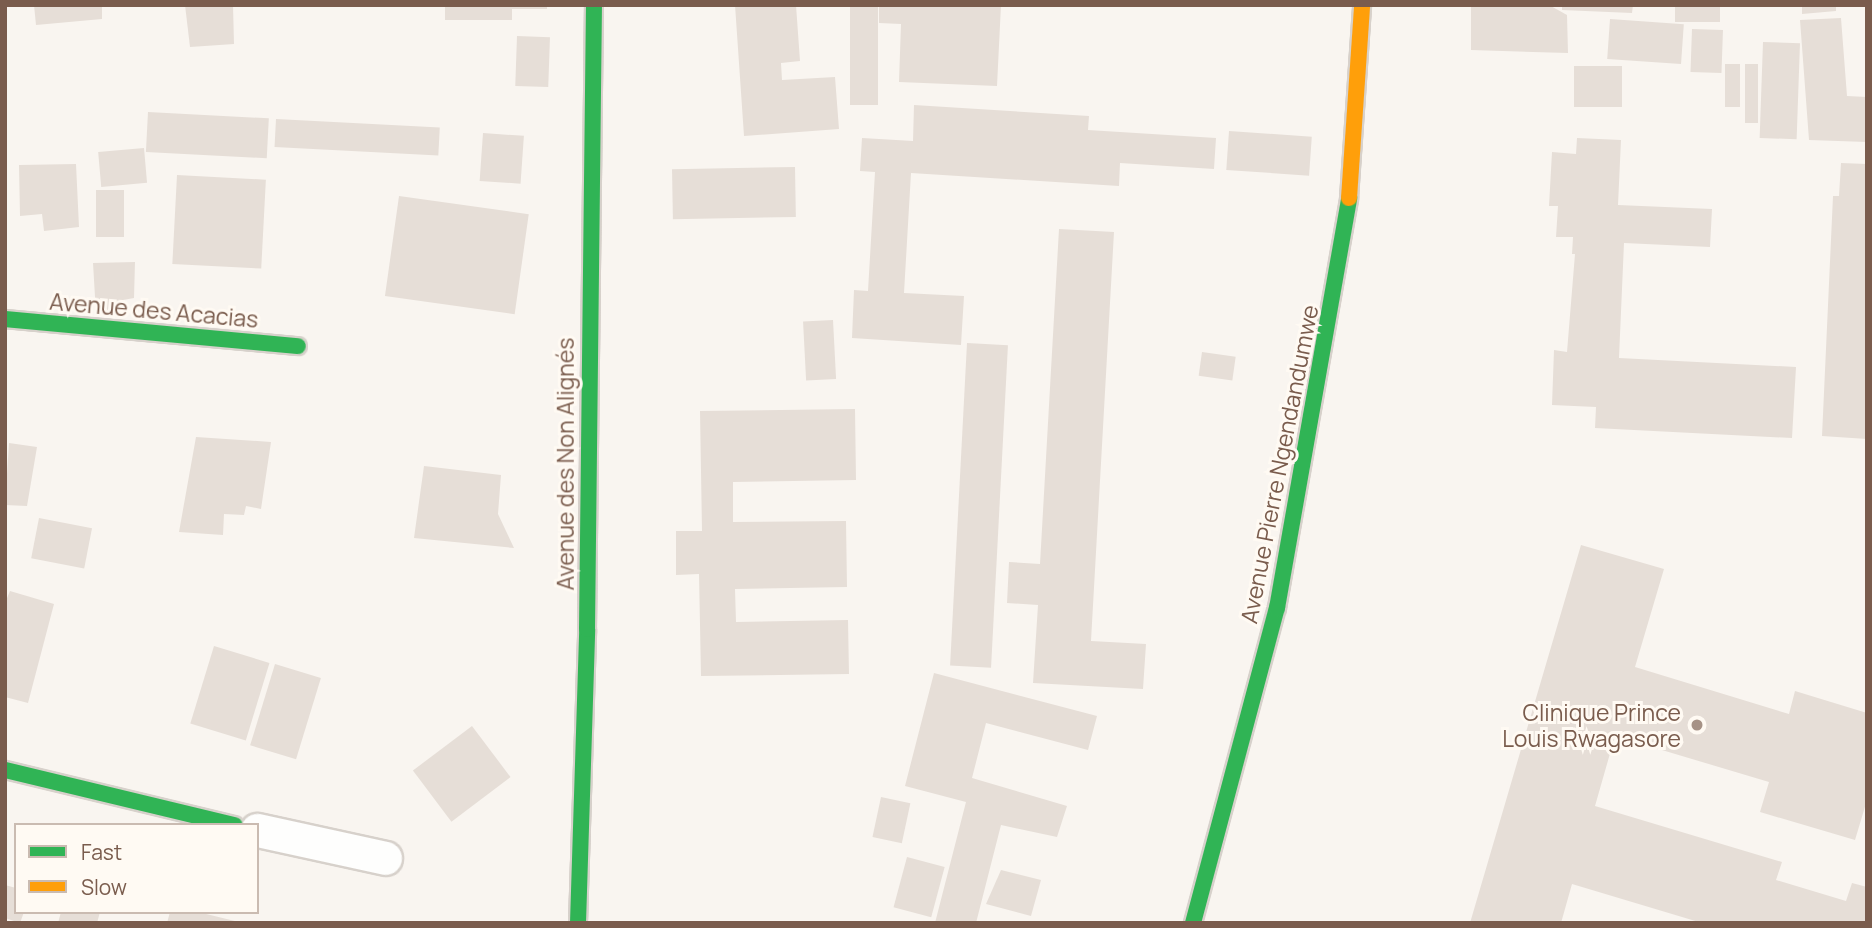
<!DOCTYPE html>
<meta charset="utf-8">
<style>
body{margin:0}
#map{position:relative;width:1872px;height:928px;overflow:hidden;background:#f9f5f0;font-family:Manrope,sans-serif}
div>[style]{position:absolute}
.building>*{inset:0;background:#e6ded7;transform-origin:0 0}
.roads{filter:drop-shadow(2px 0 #d7d1cb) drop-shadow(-2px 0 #d7d1cb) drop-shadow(0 2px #d7d1cb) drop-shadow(0 -2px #d7d1cb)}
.street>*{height:33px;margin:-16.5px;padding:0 16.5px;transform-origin:16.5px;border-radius:16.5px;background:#fefefd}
.fast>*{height:16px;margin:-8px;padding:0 8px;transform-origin:8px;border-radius:8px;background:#30b455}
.slow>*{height:16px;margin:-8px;padding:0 8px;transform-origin:8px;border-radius:8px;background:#ff9f0a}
.dots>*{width:19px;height:19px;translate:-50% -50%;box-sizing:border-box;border:4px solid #fffaf3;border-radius:50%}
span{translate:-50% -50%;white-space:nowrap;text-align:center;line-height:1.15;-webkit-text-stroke:6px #fffaf3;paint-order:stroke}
.street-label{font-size:23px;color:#7a5c4d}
.poi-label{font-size:23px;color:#7a5c4d}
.right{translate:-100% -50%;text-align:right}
.frame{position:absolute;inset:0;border:7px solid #7a5c4d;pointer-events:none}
.legend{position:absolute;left:14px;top:823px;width:245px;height:91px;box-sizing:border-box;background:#fffaf3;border:2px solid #cabbb1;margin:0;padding:9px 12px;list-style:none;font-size:21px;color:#7a5c4d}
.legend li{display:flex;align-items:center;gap:14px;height:35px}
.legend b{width:35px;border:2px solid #cabbb1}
</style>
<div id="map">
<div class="building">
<i style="clip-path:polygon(34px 5px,102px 5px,102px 19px,36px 25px)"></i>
<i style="clip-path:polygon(185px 5px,233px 5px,234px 44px,190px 47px)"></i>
<i style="clip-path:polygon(445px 5px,547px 5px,547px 9px,512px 9px,512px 20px,445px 20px)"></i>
<i style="clip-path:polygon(735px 5px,796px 5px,800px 61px,781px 63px,782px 80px,835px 77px,839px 129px,744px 136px)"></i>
<i style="left:850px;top:5px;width:28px;height:100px"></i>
<i style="clip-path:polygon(879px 5px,1001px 5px,997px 86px,899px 82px,901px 24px,879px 23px)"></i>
<i style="clip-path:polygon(1471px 5px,1549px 5px,1567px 15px,1568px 53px,1471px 50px)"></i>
<i style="clip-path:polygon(1562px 5px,1633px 5px,1632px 13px,1562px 10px)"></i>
<i style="left:1675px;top:5px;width:45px;height:17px"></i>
<i style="clip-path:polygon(1802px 5px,1836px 5px,1836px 11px,1802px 14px)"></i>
<i style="clip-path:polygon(1841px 18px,1847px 96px,1867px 97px,1867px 142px,1809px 140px,1800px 20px)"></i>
<i style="left:1610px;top:19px;width:74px;height:40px;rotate:4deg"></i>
<i style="left:1692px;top:29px;width:31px;height:43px;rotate:2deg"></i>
<i style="left:517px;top:36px;width:33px;height:50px;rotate:2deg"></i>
<i style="left:1763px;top:42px;width:37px;height:96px;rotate:2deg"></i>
<i style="left:1725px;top:64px;width:15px;height:43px"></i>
<i style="left:1745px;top:64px;width:13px;height:59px"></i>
<i style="left:1622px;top:66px;width:41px;height:48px;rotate:90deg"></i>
<i style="clip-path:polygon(914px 105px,1089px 116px,1088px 130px,1216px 138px,1214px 169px,1120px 163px,1119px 186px,911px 173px,904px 293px,964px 296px,961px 345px,852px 338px,854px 290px,868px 291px,875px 172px,860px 171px,862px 138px,913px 141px)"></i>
<i style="left:148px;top:112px;width:121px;height:40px;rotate:3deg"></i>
<i style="left:276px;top:119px;width:164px;height:28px;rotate:3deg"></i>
<i style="left:1229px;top:131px;width:83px;height:39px;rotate:4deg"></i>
<i style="left:483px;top:133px;width:41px;height:48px;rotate:4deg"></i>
<i style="clip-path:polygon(1577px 138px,1621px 140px,1618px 205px,1712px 209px,1710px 247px,1624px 243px,1619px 358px,1796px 367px,1792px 438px,1595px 428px,1596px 407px,1552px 405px,1554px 350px,1567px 352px,1575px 254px,1572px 254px,1573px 237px,1556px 237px,1558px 206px,1549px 206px,1552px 152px,1576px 154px)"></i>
<i style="left:144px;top:148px;width:35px;height:46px;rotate:85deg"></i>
<i style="clip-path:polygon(1841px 163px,1867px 164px,1867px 439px,1822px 436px,1833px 196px,1839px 196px)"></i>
<i style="clip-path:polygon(76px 164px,79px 227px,44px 231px,42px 214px,20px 216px,19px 165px)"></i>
<i style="left:795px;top:167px;width:50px;height:123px;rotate:89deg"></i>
<i style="left:177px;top:175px;width:89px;height:89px;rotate:3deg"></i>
<i style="left:124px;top:190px;width:47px;height:28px;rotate:90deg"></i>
<i style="left:399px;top:196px;width:131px;height:101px;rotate:8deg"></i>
<i style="clip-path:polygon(1059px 229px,1114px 232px,1091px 641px,1146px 644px,1143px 689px,1033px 683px,1038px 605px,1007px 603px,1009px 562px,1040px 564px)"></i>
<i style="clip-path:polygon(135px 262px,134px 298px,123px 300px,124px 312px,96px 314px,93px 263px)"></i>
<i style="left:833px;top:320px;width:59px;height:30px;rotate:87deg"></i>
<i style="left:967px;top:343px;width:41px;height:323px;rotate:3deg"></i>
<i style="left:1202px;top:352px;width:34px;height:24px;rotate:8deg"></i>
<i style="clip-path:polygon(855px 409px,856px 480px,733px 482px,733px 522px,846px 521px,847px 587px,735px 589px,736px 622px,848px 620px,849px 674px,701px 676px,699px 574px,676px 575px,676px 531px,702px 531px,700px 411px)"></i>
<i style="clip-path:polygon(196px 437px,271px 442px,261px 509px,246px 506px,244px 515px,224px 514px,223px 535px,179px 532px)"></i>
<i style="clip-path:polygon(9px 443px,37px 447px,27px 506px,5px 505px)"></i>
<i style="clip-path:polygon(424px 466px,501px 475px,498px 514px,514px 548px,414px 538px)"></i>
<i style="left:39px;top:518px;width:54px;height:41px;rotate:11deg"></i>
<i style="clip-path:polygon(1581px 545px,1664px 569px,1635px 667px,1789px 714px,1795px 691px,1867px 713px,1867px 800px,1855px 840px,1760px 812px,1769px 782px,1615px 736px,1595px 806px,1782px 862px,1776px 880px,1846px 901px,1852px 883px,1867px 887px,1867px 923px,1702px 923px,1572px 884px,1561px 923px,1470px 923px)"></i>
<i style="clip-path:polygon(10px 591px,54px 604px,28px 703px,5px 697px,5px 603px)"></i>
<i style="left:214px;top:646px;width:58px;height:81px;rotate:17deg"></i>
<i style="left:275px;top:664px;width:48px;height:85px;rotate:17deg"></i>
<i style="clip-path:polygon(934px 673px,1097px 716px,1088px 750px,986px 723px,972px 778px,1067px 806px,1057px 837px,1001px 825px,976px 923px,935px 923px,966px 802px,905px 786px)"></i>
<i style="left:472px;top:726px;width:64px;height:74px;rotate:53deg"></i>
<i style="left:881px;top:797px;width:30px;height:41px;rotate:12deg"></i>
<i style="left:907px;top:857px;width:39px;height:52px;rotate:15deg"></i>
<i style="clip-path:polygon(1001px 870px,1041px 880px,1031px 916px,986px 904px)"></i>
<i style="clip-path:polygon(5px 885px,16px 888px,16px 912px,24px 912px,20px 923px,5px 918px)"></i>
<i style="clip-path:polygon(61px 912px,100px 912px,97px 923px,58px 923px)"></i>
<i style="clip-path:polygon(170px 912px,198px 912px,243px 923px,167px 923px)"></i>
</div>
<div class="roads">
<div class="street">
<i style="left:257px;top:830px;width:131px;rotate:12.3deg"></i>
</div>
<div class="fast">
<i style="left:5px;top:319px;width:294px;rotate:5.3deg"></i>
<i style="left:5px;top:770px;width:236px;rotate:13.5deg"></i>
<i style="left:578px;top:923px;width:294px;rotate:-88.2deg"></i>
<i style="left:587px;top:629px;width:624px;rotate:-89.36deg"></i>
<i style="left:1193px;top:923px;width:326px;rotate:-75.1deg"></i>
<i style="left:1277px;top:608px;width:416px;rotate:-80deg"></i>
</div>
<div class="slow">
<i style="left:1349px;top:198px;width:193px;rotate:-86.1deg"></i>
</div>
</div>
<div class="dots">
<i style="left:1697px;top:725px;background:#a69286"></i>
</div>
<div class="street-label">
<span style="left:154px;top:310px;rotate:5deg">Avenue des Acacias</span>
<span style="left:565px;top:464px;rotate:-90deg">Avenue des Non Alignés</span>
<span style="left:1279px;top:464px;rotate:-79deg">Avenue Pierre Ngendandumwe</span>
</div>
<div class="poi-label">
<span class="right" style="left:1681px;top:725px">Clinique Prince<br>Louis Rwagasore</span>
</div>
<div class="frame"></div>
<ul class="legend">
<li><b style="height:9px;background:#30b455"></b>Fast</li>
<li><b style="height:9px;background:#ff9f0a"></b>Slow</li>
</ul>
</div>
